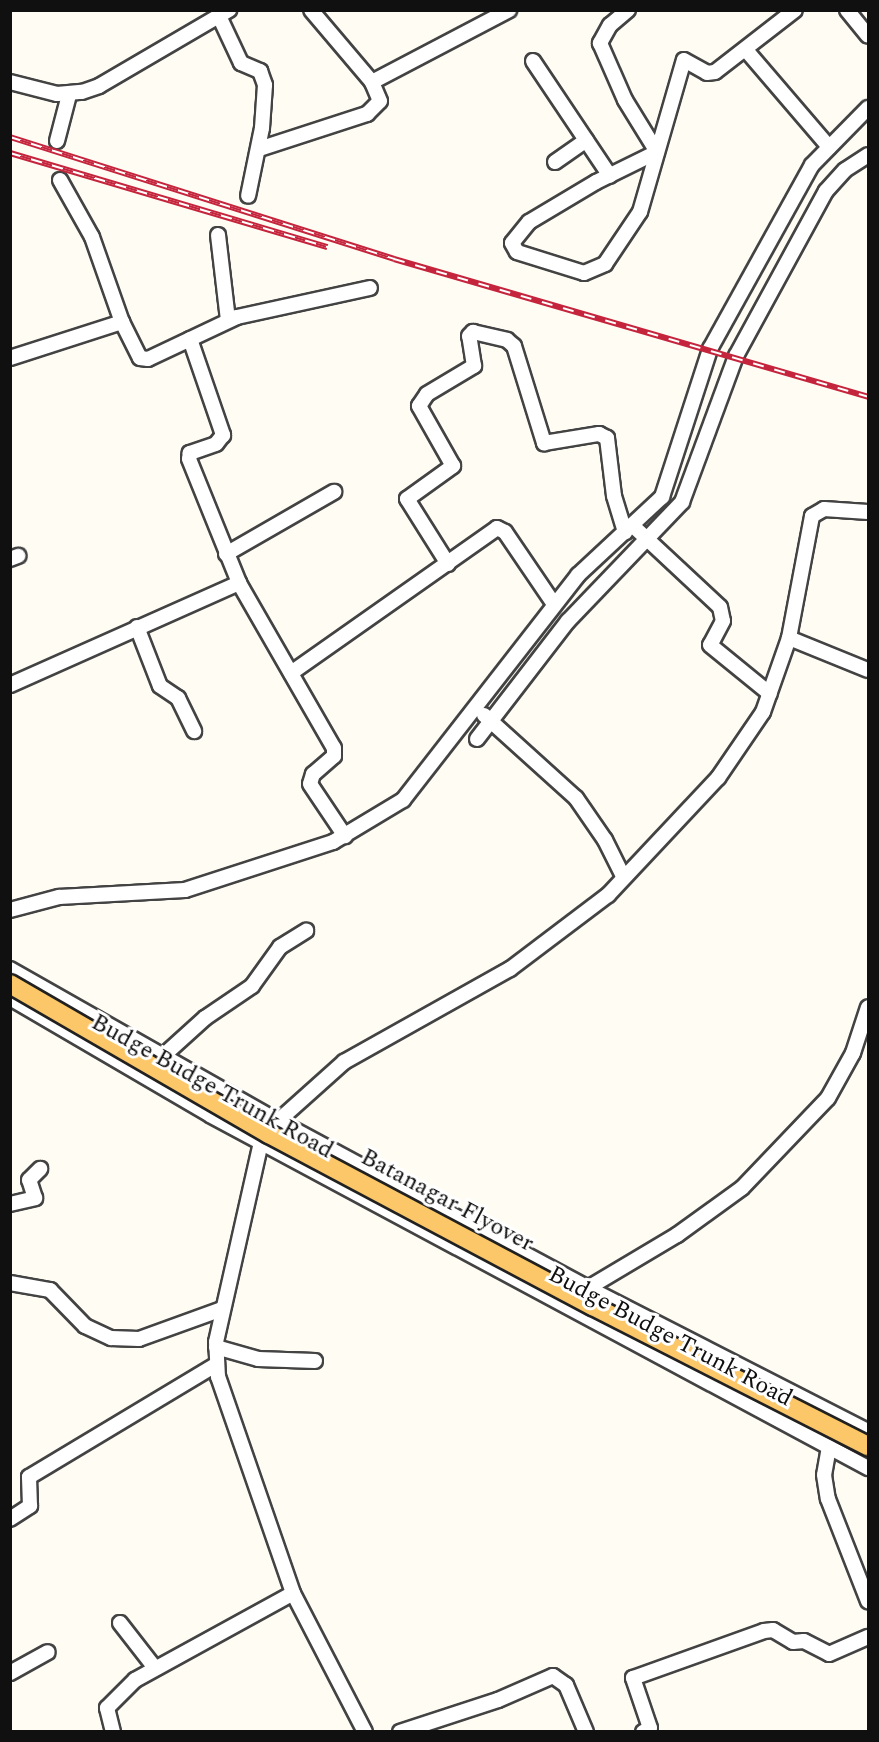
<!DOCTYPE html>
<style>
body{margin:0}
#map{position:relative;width:879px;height:1742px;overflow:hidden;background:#fffcf4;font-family:Spectral,serif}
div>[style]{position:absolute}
.roads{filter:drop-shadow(2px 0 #434343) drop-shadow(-2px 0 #434343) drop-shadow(0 2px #434343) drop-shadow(0 -2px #434343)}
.minor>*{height:14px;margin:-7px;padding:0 7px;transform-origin:7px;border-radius:7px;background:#fff}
.rail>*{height:6px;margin-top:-3px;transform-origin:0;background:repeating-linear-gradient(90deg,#fff 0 11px,#c5243d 0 22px);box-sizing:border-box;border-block:2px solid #c5243d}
.bridges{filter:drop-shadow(2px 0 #212121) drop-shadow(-2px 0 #212121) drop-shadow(0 2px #212121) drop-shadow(0 -2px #212121)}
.major-bridge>*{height:18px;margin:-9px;padding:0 9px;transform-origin:9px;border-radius:9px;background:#fbc768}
span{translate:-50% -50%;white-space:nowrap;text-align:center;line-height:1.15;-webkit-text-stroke:6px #fff;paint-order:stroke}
.street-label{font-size:24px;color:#101010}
.frame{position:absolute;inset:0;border:12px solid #101010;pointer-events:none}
</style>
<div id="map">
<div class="roads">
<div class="minor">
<i style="left:628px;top:10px;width:23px;rotate:140deg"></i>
<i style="left:610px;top:25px;width:21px;rotate:119deg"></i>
<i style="left:600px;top:43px;width:62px;rotate:66.3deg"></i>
<i style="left:625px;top:100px;width:61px;rotate:58.4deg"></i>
<i style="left:657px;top:152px;width:68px;rotate:153.8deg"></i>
<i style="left:596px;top:182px;width:78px;rotate:149.2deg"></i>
<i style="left:529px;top:222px;width:27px;rotate:129deg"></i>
<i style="left:512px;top:243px;width:10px;rotate:61deg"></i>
<i style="left:517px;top:252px;width:70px;rotate:17.4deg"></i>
<i style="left:584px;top:273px;width:23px;rotate:-23deg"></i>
<i style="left:605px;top:264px;width:63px;rotate:-56.1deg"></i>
<i style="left:640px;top:212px;width:158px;rotate:-73.9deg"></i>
<i style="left:684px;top:60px;width:26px;rotate:29deg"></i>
<i style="left:707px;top:73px;width:8px;rotate:-7deg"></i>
<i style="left:715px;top:72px;width:101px;rotate:-37.8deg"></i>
<i style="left:847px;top:10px;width:33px;rotate:51deg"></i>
<i style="left:219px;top:16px;width:52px;rotate:64.9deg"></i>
<i style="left:241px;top:63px;width:21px;rotate:23deg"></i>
<i style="left:260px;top:71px;width:15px;rotate:70deg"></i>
<i style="left:265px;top:85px;width:43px;rotate:94deg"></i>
<i style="left:262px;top:128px;width:69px;rotate:101.6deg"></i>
<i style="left:746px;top:50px;width:128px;rotate:49.4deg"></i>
<i style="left:533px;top:61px;width:138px;rotate:56.2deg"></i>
<i style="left:10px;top:82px;width:49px;rotate:14.3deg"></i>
<i style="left:57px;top:94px;width:25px;rotate:-5deg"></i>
<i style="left:82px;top:92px;width:18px;rotate:-19deg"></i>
<i style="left:99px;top:86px;width:151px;rotate:-30.3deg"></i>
<i style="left:372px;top:82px;width:155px;rotate:-27.7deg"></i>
<i style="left:57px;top:141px;width:48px;rotate:-75.4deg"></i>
<i style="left:259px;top:149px;width:114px;rotate:-18deg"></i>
<i style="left:367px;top:114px;width:18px;rotate:-45deg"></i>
<i style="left:380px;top:101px;width:21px;rotate:-113deg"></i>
<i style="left:372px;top:82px;width:94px;rotate:-130.3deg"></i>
<i style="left:555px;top:162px;width:38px;rotate:-35deg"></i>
<i style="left:60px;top:180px;width:65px;rotate:60.7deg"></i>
<i style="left:92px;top:237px;width:90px;rotate:70.6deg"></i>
<i style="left:122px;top:322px;width:40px;rotate:63.4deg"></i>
<i style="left:140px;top:358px;width:8px;rotate:7deg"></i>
<i style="left:148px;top:359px;width:98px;rotate:-25.3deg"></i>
<i style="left:237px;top:317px;width:136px;rotate:-12.3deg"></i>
<i style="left:218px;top:235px;width:86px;rotate:83.3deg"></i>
<i style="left:190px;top:339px;width:102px;rotate:71deg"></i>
<i style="left:223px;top:435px;width:11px;rotate:128deg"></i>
<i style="left:216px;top:444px;width:28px;rotate:161deg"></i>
<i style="left:190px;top:453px;width:6px;rotate:99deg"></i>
<i style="left:189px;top:459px;width:134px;rotate:68deg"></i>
<i style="left:239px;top:583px;width:190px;rotate:60.1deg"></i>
<i style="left:334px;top:748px;width:8px;rotate:90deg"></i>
<i style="left:334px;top:756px;width:28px;rotate:139deg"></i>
<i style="left:313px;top:774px;width:10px;rotate:107deg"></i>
<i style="left:310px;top:784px;width:63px;rotate:56.1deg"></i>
<i style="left:10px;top:358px;width:118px;rotate:-17.8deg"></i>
<i style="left:632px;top:525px;width:120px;rotate:43deg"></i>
<i style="left:720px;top:607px;width:14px;rotate:78deg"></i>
<i style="left:723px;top:621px;width:27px;rotate:118deg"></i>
<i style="left:710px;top:645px;width:77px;rotate:39.2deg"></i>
<i style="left:226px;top:554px;width:125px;rotate:-29.9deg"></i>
<i style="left:10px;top:559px;width:9px;rotate:-21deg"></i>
<i style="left:448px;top:564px;width:77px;rotate:-122.2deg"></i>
<i style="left:407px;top:499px;width:57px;rotate:-35.7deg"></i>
<i style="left:453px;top:466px;width:69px;rotate:-119.5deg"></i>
<i style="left:419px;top:406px;width:14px;rotate:-56deg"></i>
<i style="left:427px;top:394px;width:55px;rotate:-30.8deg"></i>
<i style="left:474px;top:366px;width:30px;rotate:-99deg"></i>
<i style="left:469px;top:336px;width:6px;rotate:-45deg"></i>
<i style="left:473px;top:332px;width:35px;rotate:13deg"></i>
<i style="left:507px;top:340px;width:9px;rotate:41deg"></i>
<i style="left:514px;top:346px;width:102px;rotate:72.8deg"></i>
<i style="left:544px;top:443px;width:56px;rotate:-9.3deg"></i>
<i style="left:599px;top:434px;width:9px;rotate:27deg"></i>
<i style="left:607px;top:438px;width:58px;rotate:83.1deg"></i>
<i style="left:614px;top:496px;width:38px;rotate:73deg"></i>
<i style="left:137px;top:627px;width:63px;rotate:68.7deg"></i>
<i style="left:160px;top:686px;width:22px;rotate:34deg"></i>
<i style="left:178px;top:698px;width:37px;rotate:64deg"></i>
<i style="left:789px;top:638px;width:85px;rotate:22.1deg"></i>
<i style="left:291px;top:673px;width:252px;rotate:-35.1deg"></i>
<i style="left:497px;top:528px;width:9px;rotate:27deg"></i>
<i style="left:505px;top:532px;width:87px;rotate:55.8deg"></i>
<i style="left:10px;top:685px;width:251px;rotate:-24deg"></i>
<i style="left:484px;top:715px;width:124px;rotate:42.1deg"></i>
<i style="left:576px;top:798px;width:51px;rotate:55.4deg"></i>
<i style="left:605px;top:840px;width:42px;rotate:63.4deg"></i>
<i style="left:477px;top:739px;width:149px;rotate:-52.4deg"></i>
<i style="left:568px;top:621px;width:165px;rotate:-46.2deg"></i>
<i style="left:682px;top:502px;width:156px;rotate:-69.7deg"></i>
<i style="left:736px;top:356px;width:188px;rotate:-61.4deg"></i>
<i style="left:826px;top:191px;width:28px;rotate:-48deg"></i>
<i style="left:845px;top:170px;width:27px;rotate:-33deg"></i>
<i style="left:10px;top:910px;width:51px;rotate:-14.9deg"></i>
<i style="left:59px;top:897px;width:126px;rotate:-3.2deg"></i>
<i style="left:185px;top:890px;width:156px;rotate:-18deg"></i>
<i style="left:333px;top:842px;width:82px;rotate:-31deg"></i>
<i style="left:403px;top:800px;width:285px;rotate:-52.1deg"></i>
<i style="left:578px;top:575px;width:115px;rotate:-42.9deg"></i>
<i style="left:662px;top:497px;width:156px;rotate:-72deg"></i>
<i style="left:710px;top:349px;width:210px;rotate:-61deg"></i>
<i style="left:812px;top:165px;width:80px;rotate:-45.5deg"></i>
<i style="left:10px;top:969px;width:308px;rotate:29.6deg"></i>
<i style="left:278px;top:1121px;width:352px;rotate:28.3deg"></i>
<i style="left:588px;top:1288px;width:314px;rotate:27.1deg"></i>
<i style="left:10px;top:998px;width:232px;rotate:30.3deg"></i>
<i style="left:210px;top:1115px;width:747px;rotate:28.21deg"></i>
<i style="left:163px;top:1056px;width:57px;rotate:-42.1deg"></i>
<i style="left:205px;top:1018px;width:57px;rotate:-34.2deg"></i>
<i style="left:252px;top:986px;width:48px;rotate:-54.3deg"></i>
<i style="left:280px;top:947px;width:31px;rotate:-32deg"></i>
<i style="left:10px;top:1204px;width:26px;rotate:-13deg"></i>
<i style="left:35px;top:1198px;width:19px;rotate:-108deg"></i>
<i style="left:29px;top:1180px;width:16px;rotate:-45deg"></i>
<i style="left:10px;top:1283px;width:41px;rotate:9.9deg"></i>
<i style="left:50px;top:1290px;width:50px;rotate:45.8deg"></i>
<i style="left:85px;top:1326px;width:29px;rotate:25deg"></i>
<i style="left:111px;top:1338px;width:28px;rotate:2deg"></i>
<i style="left:139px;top:1339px;width:88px;rotate:-19.9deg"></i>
<i style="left:588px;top:1288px;width:104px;rotate:-30.8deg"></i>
<i style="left:677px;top:1235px;width:80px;rotate:-35.9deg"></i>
<i style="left:742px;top:1188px;width:124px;rotate:-46.3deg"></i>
<i style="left:828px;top:1098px;width:51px;rotate:-60.9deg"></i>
<i style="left:853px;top:1053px;width:48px;rotate:-71.9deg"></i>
<i style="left:216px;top:1347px;width:44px;rotate:15.9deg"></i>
<i style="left:258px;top:1359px;width:57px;rotate:2deg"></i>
<i style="left:829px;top:1447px;width:28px;rotate:100deg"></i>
<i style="left:824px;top:1475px;width:24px;rotate:81deg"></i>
<i style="left:828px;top:1499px;width:110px;rotate:68.6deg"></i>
<i style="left:10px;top:1519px;width:24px;rotate:-33deg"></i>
<i style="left:30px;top:1506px;width:29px;rotate:-92deg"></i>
<i style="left:29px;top:1477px;width:219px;rotate:-31deg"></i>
<i style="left:120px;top:1623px;width:57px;rotate:52.1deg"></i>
<i style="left:10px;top:1673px;width:43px;rotate:-28.9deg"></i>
<i style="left:113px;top:1732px;width:25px;rotate:-104deg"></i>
<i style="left:107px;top:1708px;width:40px;rotate:-45deg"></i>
<i style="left:135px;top:1680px;width:180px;rotate:-28.8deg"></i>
<i style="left:365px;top:1732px;width:157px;rotate:-117.4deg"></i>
<i style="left:293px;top:1593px;width:229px;rotate:-109.1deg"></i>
<i style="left:218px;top:1377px;width:35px;rotate:-93deg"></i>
<i style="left:216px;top:1342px;width:205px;rotate:-77.3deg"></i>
<i style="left:261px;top:1142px;width:27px;rotate:-51deg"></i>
<i style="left:278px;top:1121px;width:89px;rotate:-41.8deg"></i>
<i style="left:344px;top:1062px;width:190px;rotate:-29.3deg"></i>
<i style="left:510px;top:969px;width:123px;rotate:-37.1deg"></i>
<i style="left:608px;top:895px;width:161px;rotate:-46.8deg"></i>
<i style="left:718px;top:778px;width:80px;rotate:-55.7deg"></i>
<i style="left:763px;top:712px;width:78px;rotate:-70.6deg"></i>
<i style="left:789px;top:638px;width:124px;rotate:-79.3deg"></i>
<i style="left:812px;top:516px;width:14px;rotate:-30deg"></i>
<i style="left:824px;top:509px;width:44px;rotate:3.9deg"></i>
<i style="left:400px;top:1732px;width:103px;rotate:-18.1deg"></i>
<i style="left:498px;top:1700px;width:60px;rotate:-23.6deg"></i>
<i style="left:553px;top:1676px;width:16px;rotate:35deg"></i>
<i style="left:566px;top:1685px;width:51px;rotate:66.9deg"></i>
<i style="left:643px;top:1732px;width:8px;rotate:-30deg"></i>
<i style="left:650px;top:1728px;width:53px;rotate:-108.8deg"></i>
<i style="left:633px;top:1678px;width:139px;rotate:-19.7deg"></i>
<i style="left:764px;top:1631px;width:9px;rotate:-6deg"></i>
<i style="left:773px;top:1630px;width:23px;rotate:31deg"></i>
<i style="left:793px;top:1642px;width:11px;rotate:-5deg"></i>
<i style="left:804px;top:1641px;width:28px;rotate:27deg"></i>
<i style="left:829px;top:1654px;width:43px;rotate:-23.6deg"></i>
</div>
</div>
<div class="rail">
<i style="left:10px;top:137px;width:403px;rotate:17.6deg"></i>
<i style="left:394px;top:259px;width:494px;rotate:16.2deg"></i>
<i style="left:10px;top:153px;width:331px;rotate:16.5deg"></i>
</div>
<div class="bridges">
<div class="major-bridge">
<i style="left:10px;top:984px;width:299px;rotate:30.1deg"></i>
<i style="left:269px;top:1134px;width:367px;rotate:28deg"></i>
<i style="left:593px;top:1306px;width:309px;rotate:27deg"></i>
</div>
</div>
<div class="street-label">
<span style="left:212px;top:1087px;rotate:29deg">Budge Budge Trunk Road</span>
<span style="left:447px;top:1201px;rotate:28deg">Batanagar Flyover</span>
<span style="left:670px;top:1337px;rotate:28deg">Budge Budge Trunk Road</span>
</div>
<div class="frame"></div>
</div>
